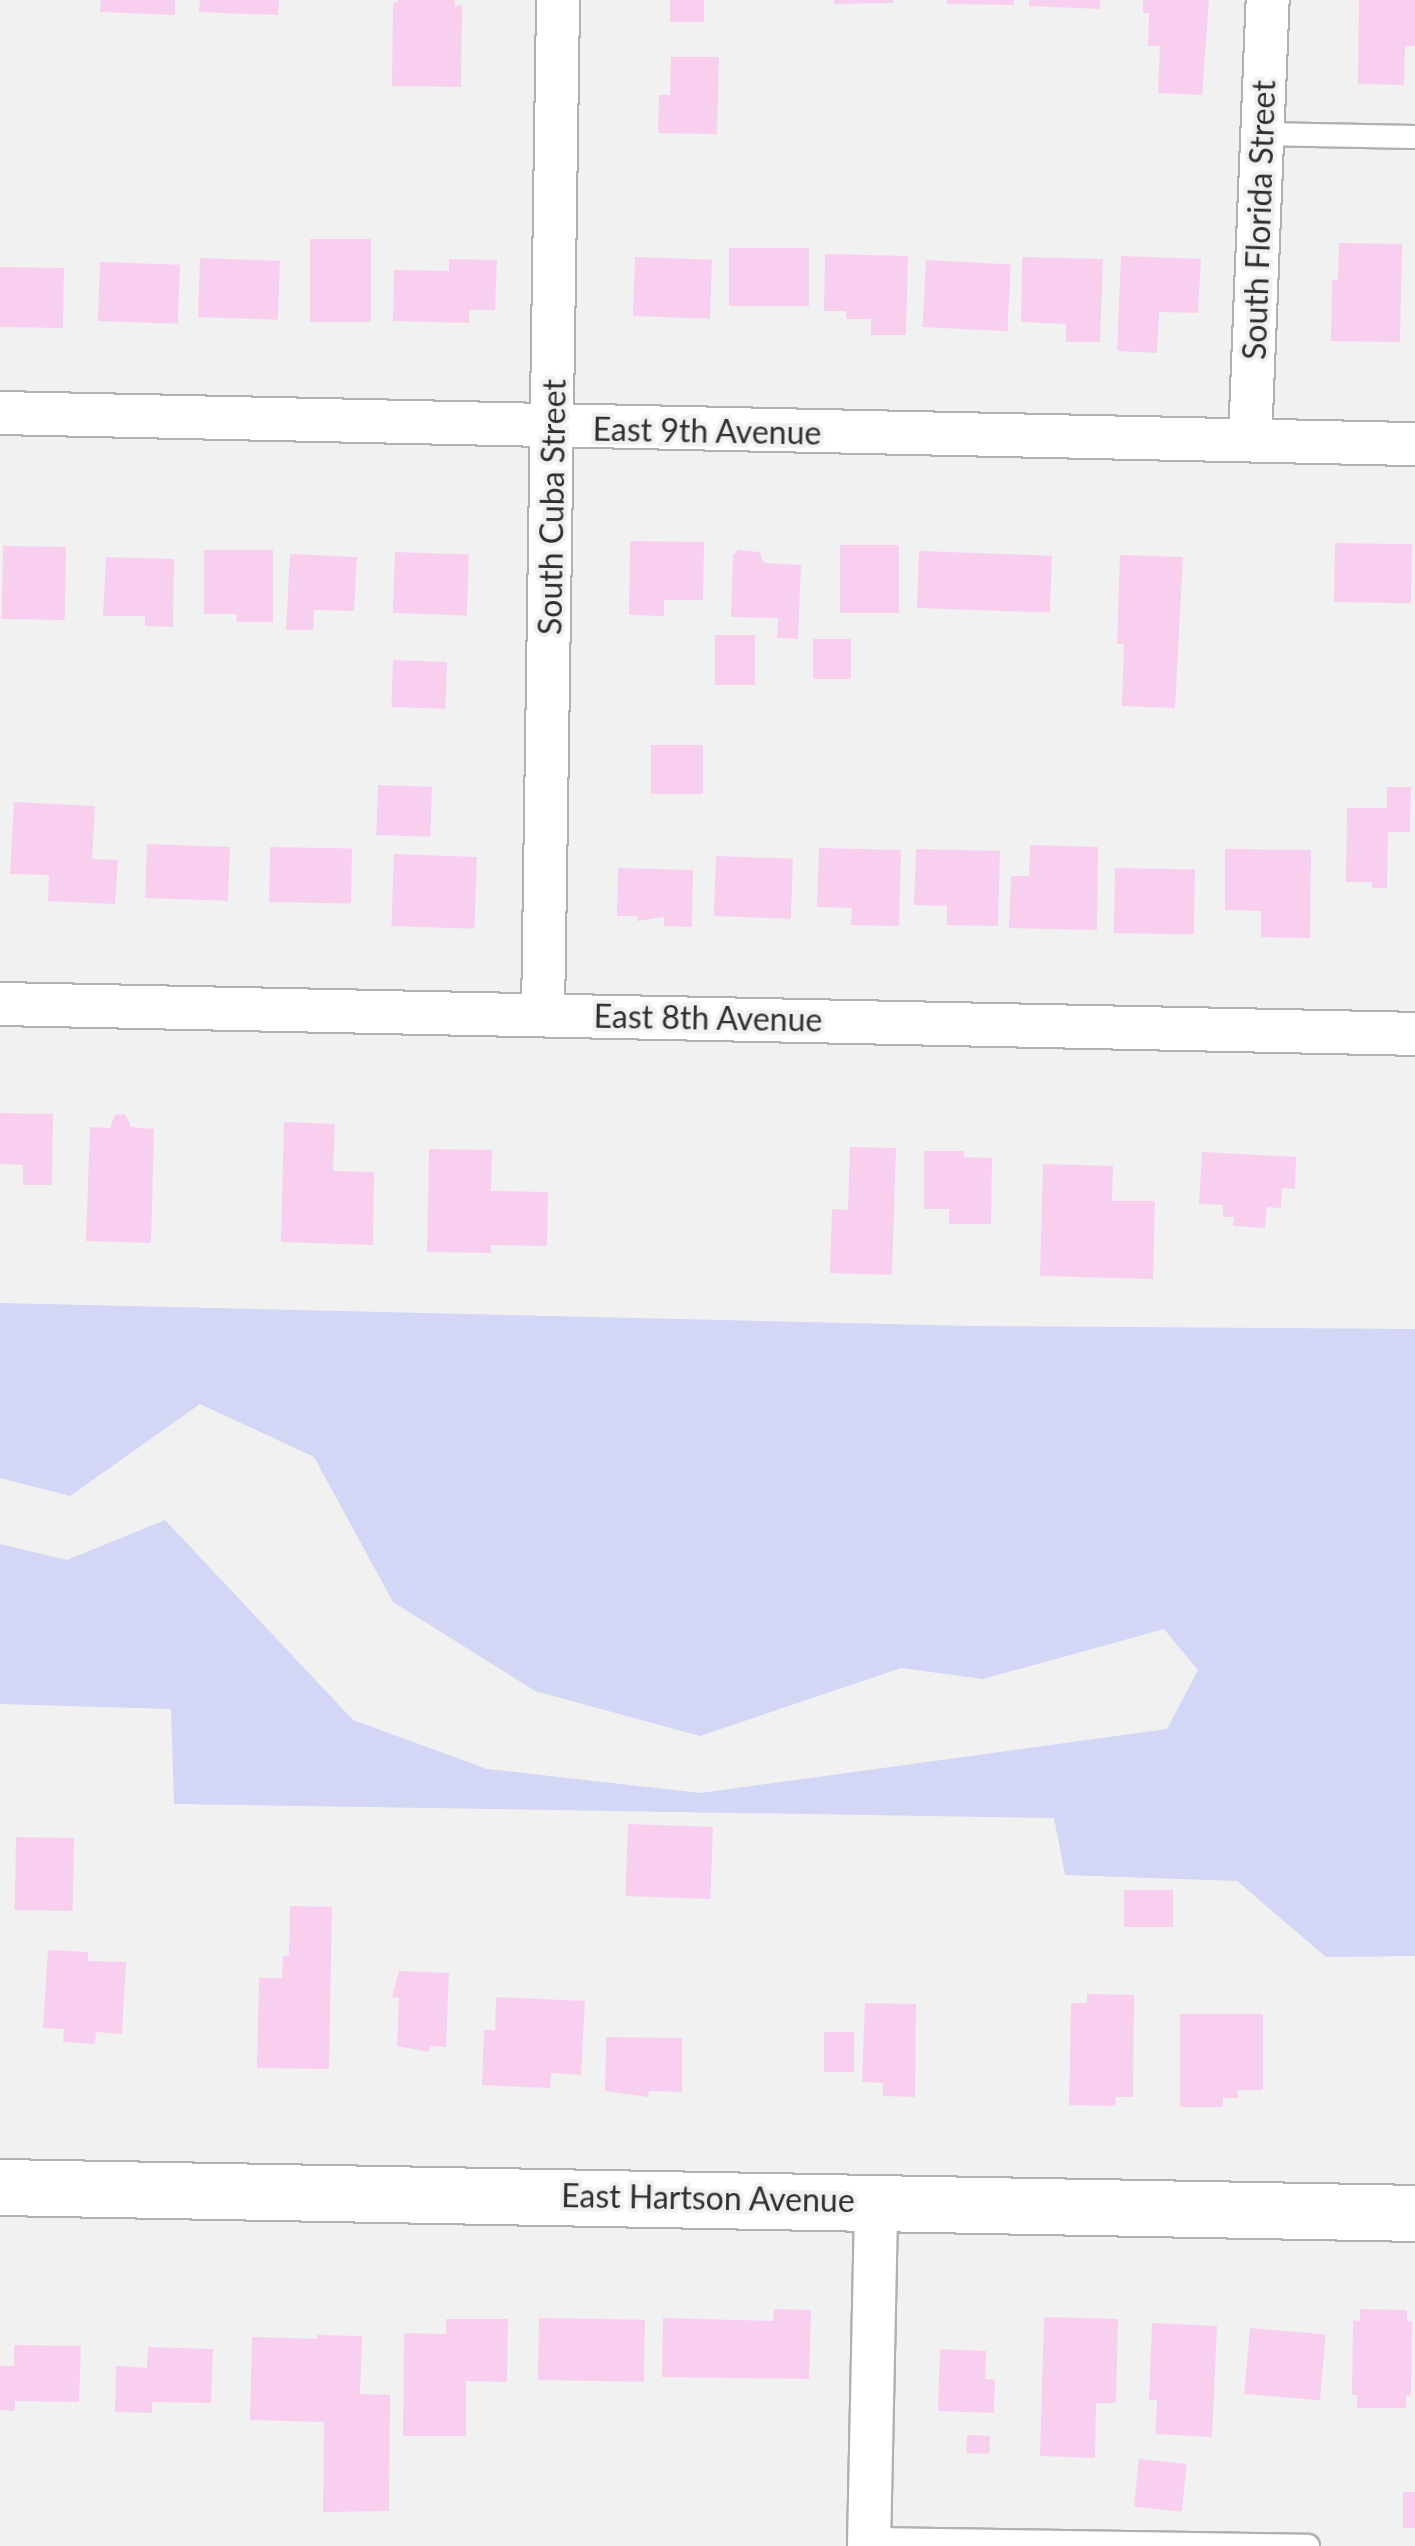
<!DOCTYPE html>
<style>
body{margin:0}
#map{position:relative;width:1415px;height:2546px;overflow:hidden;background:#f1f1f2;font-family:Lato,sans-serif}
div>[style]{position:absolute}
.green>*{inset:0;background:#d3d6f4}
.building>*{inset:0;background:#f8cfee;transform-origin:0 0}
.roads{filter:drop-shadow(2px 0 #b1b1b2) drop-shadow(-2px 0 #b1b1b2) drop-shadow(0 2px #b1b1b2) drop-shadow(0 -2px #b1b1b2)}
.lane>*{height:22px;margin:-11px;padding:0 11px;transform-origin:11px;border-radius:11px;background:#fff}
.street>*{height:42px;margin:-21px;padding:0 21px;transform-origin:21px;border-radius:21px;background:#fff}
.secondary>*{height:55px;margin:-27.5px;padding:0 27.5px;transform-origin:27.5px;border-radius:27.5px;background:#fff}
span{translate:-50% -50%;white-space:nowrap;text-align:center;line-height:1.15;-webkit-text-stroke:8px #f1f1f2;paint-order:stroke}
.street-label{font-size:32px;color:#2f2f30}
</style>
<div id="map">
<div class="green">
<i style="clip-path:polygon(0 1303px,972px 1326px,1415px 1329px,1415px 1956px,1326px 1957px,1237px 1881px,1065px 1875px,1054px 1818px,174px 1804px,171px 1709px,0 1704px,0 1544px,67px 1560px,165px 1520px,353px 1720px,487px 1769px,701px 1793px,1167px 1729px,1198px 1670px,1164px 1629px,983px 1679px,901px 1668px,700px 1736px,535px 1691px,393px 1602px,314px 1457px,200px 1404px,70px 1496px,0 1478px)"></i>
</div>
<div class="building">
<i style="clip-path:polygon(101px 0,175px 0,175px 15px,100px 12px)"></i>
<i style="clip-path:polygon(200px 0,279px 0,278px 15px,199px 12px)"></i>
<i style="clip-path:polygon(399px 0,455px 0,455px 6px,462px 5px,461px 87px,392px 86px,393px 4px)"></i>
<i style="left:670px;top:0;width:34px;height:22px"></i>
<i style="clip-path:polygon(834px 0,893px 0,893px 3px,834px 4px)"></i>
<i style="clip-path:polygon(947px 0,1014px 0,1014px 5px,947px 4px)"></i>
<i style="clip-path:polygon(1029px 0,1100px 0,1100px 9px,1029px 6px)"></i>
<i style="clip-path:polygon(1143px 0,1209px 0,1202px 95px,1158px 93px,1160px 46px,1148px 46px,1149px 13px,1143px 13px)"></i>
<i style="clip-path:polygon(1359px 0,1415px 0,1415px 46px,1405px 46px,1404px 85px,1358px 84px)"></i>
<i style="clip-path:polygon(671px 57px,719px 57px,717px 134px,658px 133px,659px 95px,670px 95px)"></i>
<i style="left:310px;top:239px;width:61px;height:83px"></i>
<i style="clip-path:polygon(1339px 243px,1402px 244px,1400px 342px,1331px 341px,1332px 280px,1338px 280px)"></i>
<i style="left:729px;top:248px;width:80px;height:58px"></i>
<i style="clip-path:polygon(825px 254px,908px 256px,906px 335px,871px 335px,871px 319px,846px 319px,846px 311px,824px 311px)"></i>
<i style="clip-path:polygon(1121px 256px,1201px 259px,1198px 313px,1159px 312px,1157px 353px,1117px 351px)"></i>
<i style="left:635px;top:257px;width:77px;height:59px;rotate:2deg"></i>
<i style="clip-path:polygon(1022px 257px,1103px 259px,1100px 342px,1066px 342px,1066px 324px,1021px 322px)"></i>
<i style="left:200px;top:258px;width:80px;height:59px;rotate:2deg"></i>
<i style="clip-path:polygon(449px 259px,497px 260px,495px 310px,469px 310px,469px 323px,393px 321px,394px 270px,449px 271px)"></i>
<i style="left:926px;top:260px;width:85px;height:67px;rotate:3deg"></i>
<i style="left:100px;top:262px;width:80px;height:59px;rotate:2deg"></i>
<i style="left:0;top:267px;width:64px;height:60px;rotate:1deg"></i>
<i style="clip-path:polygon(630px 541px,704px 542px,703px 600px,664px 600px,664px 616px,629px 615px)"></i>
<i style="left:1335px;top:543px;width:77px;height:59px;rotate:1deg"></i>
<i style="left:840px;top:545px;width:59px;height:68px"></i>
<i style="left:3px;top:546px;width:63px;height:73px;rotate:1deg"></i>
<i style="clip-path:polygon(204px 550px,273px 550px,273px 622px,236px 622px,237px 614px,204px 614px)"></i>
<i style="clip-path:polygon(738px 550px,759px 552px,764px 563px,801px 565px,798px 639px,777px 638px,778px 618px,731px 617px,733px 555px)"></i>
<i style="left:919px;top:551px;width:133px;height:57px;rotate:2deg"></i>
<i style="left:395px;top:552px;width:74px;height:61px;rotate:2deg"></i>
<i style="clip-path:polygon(290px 554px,357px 557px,354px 611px,314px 610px,313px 630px,286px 630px)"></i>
<i style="clip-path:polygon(1120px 555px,1183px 557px,1175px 708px,1122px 706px,1124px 644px,1117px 644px)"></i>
<i style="clip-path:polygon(106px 557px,174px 559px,173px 627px,145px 626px,145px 616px,103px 616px)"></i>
<i style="left:715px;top:635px;width:40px;height:50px"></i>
<i style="left:813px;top:639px;width:38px;height:40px"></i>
<i style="left:393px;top:660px;width:54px;height:47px;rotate:2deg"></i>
<i style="left:651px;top:745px;width:52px;height:49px"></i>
<i style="left:378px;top:785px;width:54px;height:50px;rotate:2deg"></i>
<i style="clip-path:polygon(1387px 787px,1411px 787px,1410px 832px,1388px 832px,1387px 888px,1372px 888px,1372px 882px,1346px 882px,1347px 808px,1387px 808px)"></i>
<i style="clip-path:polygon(14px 802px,95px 806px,92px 859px,118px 860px,115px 904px,48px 901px,49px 875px,10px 874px)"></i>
<i style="left:147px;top:844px;width:83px;height:54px;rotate:2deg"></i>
<i style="clip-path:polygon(1030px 845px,1098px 847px,1097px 930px,1009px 928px,1011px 876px,1029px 876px)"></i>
<i style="left:270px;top:847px;width:82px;height:55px;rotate:1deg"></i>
<i style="clip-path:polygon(819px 848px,901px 850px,899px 926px,851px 925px,852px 908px,817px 907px)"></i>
<i style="clip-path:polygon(916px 849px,1000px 851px,998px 926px,947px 925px,947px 906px,914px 905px)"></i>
<i style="clip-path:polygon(1225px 849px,1311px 850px,1310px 938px,1261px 937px,1261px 911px,1225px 910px)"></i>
<i style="left:394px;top:854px;width:83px;height:72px;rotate:2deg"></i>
<i style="left:716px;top:856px;width:77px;height:60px;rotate:2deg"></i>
<i style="clip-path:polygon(618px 868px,693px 870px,692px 927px,664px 926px,664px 917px,637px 921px,638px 916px,617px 916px)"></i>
<i style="left:1115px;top:868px;width:80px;height:65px;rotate:1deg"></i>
<i style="clip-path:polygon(0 1113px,53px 1114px,52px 1185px,23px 1185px,23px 1165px,0 1164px)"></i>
<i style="clip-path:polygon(125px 1114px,131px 1127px,154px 1129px,151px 1243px,86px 1241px,90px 1127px,110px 1128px,115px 1115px)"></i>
<i style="clip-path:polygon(284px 1122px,335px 1124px,333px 1171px,374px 1172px,373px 1245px,281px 1242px)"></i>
<i style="clip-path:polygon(850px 1147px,896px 1148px,892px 1275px,830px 1273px,832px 1209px,848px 1210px)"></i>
<i style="clip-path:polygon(429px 1149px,492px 1150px,491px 1191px,548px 1192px,547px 1246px,491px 1245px,491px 1253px,427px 1252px)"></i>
<i style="clip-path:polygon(924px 1151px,964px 1151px,964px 1157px,992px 1158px,991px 1224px,949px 1224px,949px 1209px,924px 1209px)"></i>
<i style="clip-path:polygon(1202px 1152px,1296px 1157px,1295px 1189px,1282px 1188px,1281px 1208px,1267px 1207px,1265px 1228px,1233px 1226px,1234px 1217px,1223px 1217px,1223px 1205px,1199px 1204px)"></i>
<i style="clip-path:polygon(1043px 1164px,1113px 1166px,1112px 1201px,1155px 1201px,1153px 1279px,1040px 1276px)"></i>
<i style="left:628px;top:1824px;width:85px;height:72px;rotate:2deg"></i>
<i style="left:16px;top:1837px;width:58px;height:73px;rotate:1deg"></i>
<i style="left:1124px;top:1890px;width:49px;height:37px"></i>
<i style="clip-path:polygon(290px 1906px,332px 1907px,329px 2069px,257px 2068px,259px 1978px,282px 1978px,283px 1956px,289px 1955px)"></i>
<i style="clip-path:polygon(48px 1950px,88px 1952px,88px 1961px,126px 1962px,122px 2034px,96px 2032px,95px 2044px,63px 2042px,64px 2029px,43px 2028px)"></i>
<i style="clip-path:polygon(399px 1971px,449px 1973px,446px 2047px,430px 2046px,429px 2052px,397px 2046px,399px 1998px,392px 1997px)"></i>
<i style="clip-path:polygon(1087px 1994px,1134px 1995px,1133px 2097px,1116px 2097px,1115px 2106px,1069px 2105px,1071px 2003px,1087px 2003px)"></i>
<i style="clip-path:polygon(496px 1997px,585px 2001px,581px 2075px,551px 2073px,550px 2088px,482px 2085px,484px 2030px,495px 2030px)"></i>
<i style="clip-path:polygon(865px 2003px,916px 2004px,915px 2097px,883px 2096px,883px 2083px,862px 2082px)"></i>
<i style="clip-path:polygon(1180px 2014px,1263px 2014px,1263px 2090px,1237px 2090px,1238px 2098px,1223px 2098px,1223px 2107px,1180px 2107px)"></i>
<i style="left:824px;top:2032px;width:30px;height:40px"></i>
<i style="clip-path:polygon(606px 2037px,682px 2038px,682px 2092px,649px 2091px,648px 2097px,605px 2091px)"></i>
<i style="clip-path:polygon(774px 2309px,811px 2310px,809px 2379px,662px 2377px,663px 2318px,773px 2321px)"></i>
<i style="clip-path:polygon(1360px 2309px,1407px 2310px,1407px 2321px,1412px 2322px,1411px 2396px,1406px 2395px,1406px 2408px,1357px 2408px,1357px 2395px,1352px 2395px,1353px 2320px,1360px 2321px)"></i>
<i style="clip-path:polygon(1044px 2317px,1118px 2319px,1116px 2403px,1096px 2403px,1095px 2458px,1040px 2456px)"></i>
<i style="left:539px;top:2318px;width:106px;height:62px;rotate:1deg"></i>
<i style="clip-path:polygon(446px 2319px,508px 2319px,507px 2382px,466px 2381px,466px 2436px,403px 2436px,404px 2333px,446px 2334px)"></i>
<i style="clip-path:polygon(1152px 2323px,1217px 2326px,1212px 2437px,1155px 2434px,1157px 2400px,1149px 2400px)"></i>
<i style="left:1250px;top:2328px;width:76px;height:66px;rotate:5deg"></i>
<i style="clip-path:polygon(317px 2335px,362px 2336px,360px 2394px,390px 2395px,389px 2511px,323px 2512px,324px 2422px,250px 2420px,252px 2337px,317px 2339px)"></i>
<i style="clip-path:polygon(14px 2345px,81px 2346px,79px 2402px,15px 2401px,15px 2411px,0 2410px,0 2366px,14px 2366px)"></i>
<i style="clip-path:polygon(148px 2347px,213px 2349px,211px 2403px,152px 2402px,152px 2413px,115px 2412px,116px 2366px,147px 2368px)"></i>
<i style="clip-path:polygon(940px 2349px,986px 2351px,985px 2379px,995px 2380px,994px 2413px,938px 2411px)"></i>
<i style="left:967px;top:2435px;width:23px;height:18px;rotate:2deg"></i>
<i style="left:1139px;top:2459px;width:48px;height:48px;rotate:6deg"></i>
<i style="left:1403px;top:2492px;width:12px;height:36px"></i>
</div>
<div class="roads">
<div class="lane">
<i style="left:1262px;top:134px;width:153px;rotate:1.1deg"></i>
<i style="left:869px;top:2539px;width:439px;rotate:0.9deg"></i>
</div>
<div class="street">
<i style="left:0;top:413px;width:1415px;rotate:1.26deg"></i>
<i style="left:1250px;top:440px;width:440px;rotate:-87.7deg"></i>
<i style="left:0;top:1004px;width:1415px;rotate:1.21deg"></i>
<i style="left:543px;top:1014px;width:1014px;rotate:-89.15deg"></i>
<i style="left:869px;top:2546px;width:345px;rotate:-88.8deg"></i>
</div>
<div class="secondary">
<i style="left:0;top:2187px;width:1415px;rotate:1.05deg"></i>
</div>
</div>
<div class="street-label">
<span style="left:1259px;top:220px;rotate:-88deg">South Florida Street</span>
<span style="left:707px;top:431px;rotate:1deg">East 9th Avenue</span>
<span style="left:552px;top:507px;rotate:-89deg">South Cuba Street</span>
<span style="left:708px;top:1018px;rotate:1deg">East 8th Avenue</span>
<span style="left:708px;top:2198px;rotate:1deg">East Hartson Avenue</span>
</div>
</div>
